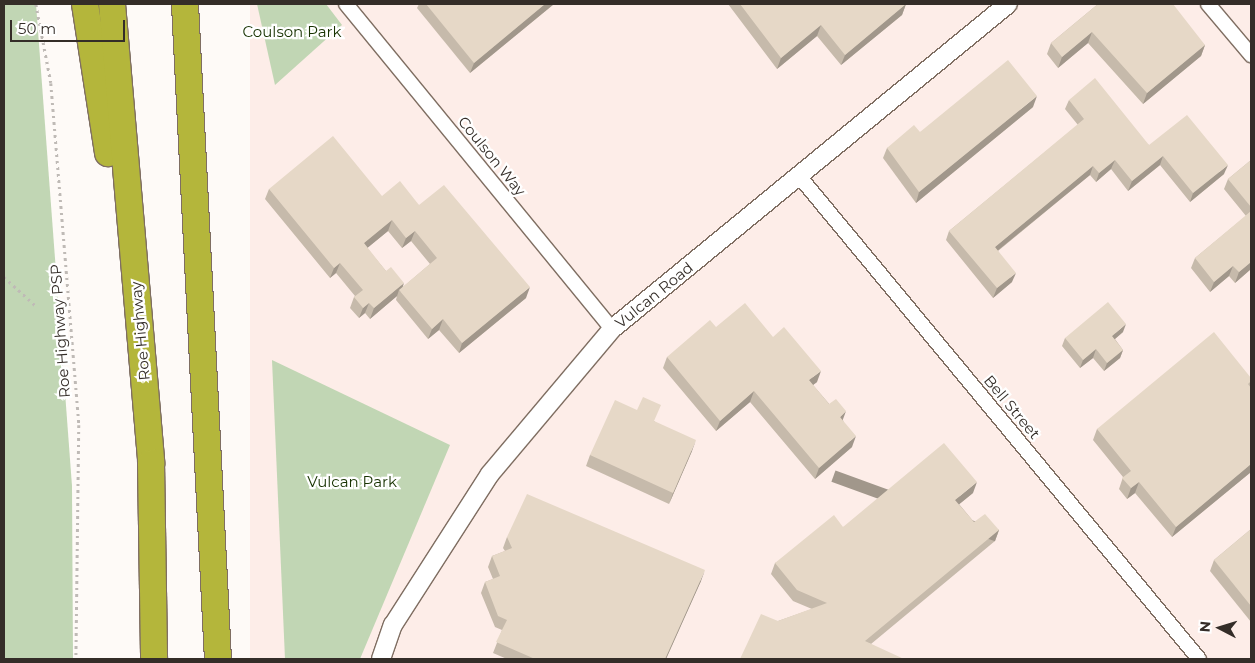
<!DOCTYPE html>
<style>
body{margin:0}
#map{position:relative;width:1255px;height:663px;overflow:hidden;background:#fefaf7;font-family:Montserrat,sans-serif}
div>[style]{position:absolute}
.industrial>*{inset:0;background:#fdede8;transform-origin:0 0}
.green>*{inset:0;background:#c1d6b4}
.path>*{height:2.5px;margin-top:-1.25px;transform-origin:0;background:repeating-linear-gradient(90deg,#bfbab6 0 2.5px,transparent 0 6.5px)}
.roads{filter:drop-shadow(1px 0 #7f6e62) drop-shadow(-1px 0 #7f6e62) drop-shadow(0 1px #7f6e62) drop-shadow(0 -1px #7f6e62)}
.minor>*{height:14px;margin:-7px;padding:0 7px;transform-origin:7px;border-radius:7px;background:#fff}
.tertiary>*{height:18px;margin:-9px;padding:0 9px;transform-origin:9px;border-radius:9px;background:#fff}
.motorway>*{height:26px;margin:-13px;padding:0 13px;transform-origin:13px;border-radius:13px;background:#b4b63b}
.wall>*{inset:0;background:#c6baab}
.shaded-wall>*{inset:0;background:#a1978b;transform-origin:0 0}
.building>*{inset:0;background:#e6d8c7}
span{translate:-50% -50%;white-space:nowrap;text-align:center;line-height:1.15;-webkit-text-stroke:4.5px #fff;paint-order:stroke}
.park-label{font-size:15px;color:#173200}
.street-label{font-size:15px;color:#342d28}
.frame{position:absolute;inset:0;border:5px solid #342d28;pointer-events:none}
.north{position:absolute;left:1195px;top:603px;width:50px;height:50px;-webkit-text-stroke:4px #fff;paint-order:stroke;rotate:275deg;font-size:14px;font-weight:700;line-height:20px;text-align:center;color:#342d28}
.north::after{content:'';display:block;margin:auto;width:18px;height:22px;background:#342d28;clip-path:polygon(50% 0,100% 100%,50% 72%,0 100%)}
.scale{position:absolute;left:10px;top:20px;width:115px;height:22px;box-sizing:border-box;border:2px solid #342d28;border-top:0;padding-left:6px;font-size:15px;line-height:18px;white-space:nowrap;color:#342d28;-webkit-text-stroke:4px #fff;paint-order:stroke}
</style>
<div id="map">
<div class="industrial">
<i style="left:250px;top:4px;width:1001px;height:656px"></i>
</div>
<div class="green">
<i style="clip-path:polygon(4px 4px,36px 4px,72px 486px,73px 659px,4px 659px)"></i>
<i style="clip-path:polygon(257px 4px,326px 4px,342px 25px,275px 85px)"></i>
<i style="clip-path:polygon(272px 360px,450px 445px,360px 659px,285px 659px)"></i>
</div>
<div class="path">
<i style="left:36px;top:4px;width:80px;rotate:79.2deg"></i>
<i style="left:51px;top:83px;width:343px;rotate:85.3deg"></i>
<i style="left:79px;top:425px;width:234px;rotate:90.7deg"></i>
<i style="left:4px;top:277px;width:42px;rotate:42.1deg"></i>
</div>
<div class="roads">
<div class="minor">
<i style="left:346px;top:4px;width:420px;rotate:50.7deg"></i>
<i style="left:1208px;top:4px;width:67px;rotate:49.9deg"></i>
<i style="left:799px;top:176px;width:627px;rotate:50.37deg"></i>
</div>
<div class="tertiary">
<i style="left:381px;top:659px;width:36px;rotate:-71deg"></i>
<i style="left:393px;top:625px;width:179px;rotate:-57.3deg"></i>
<i style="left:490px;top:474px;width:189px;rotate:-49.9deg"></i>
<i style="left:612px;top:329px;width:512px;rotate:-39.38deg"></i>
</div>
<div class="motorway">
<i style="left:85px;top:4px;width:151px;rotate:81.2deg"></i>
<i style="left:112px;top:4px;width:461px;rotate:85.1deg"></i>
<i style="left:151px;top:463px;width:196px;rotate:89.1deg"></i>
<i style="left:185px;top:4px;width:656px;rotate:87.12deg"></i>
</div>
</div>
<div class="wall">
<i style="clip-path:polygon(419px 4px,554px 4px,470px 73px,417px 8px)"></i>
<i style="clip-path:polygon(728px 4px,906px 4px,902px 15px,841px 65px,817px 36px,777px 69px)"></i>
<i style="clip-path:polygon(1098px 4px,1205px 45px,1201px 56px,1143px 104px,1088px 43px,1058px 68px,1047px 54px,1051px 43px)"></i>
<i style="clip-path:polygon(1069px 100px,1149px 145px,1224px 174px,1190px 202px,1160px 165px,1128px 191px,1111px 169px,1096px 182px,1090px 175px,998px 251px,1012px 282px,993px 298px,946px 240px,949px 231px,1078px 125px,1065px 109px)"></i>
<i style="clip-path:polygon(1033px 107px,916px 203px,883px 158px,887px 148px,920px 132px)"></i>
<i style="clip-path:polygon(1251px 160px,1251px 269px,1235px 283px,1229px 276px,1210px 292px,1191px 268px,1195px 258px,1246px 216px,1224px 189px,1228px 179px)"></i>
<i style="clip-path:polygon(evenodd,269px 189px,382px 196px,419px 205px,526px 298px,459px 353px,439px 330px,428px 339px,396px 300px,397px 296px,370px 319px,365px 313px,359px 318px,350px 308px,354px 297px,355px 296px,336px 273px,330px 278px,265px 199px,269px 189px,388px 231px,402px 248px,411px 241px,430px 264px,403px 287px,386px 271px,367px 248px,388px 231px)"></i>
<i style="clip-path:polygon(1123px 332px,1115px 339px,1123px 350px,1120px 358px,1104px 371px,1093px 358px,1080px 368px,1062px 346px,1065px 338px)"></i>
<i style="clip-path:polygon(773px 337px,817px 382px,813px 385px,843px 420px,852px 447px,815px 479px,750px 402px,716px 431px,663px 368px,667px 357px)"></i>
<i style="clip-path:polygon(1251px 378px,1250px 387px,1251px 388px,1251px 472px,1172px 537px,1135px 493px,1127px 499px,1119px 489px,1123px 477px,1093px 440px,1097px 429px)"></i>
<i style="clip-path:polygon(654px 421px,692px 451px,669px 504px,586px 466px,590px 455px)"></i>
<i style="clip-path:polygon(973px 493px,959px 504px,974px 522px,999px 530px,995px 541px,871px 644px,778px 621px,812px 609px,793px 601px,771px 574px,775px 563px,843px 527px)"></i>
<i style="clip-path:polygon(1251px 529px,1251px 622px,1210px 571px,1214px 560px)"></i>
<i style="clip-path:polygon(507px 537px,701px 581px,666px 659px,507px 659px,493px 653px,502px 630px,495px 627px,481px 593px,485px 582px,493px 579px,488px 567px,492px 556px,505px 551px,503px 548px)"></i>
</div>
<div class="shaded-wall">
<i style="clip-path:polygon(545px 4px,554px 4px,470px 73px,474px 63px)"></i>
<i style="clip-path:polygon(906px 4px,902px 15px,841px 65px,845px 55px)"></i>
<i style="clip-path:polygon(821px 25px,817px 36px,777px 69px,781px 58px)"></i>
<i style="clip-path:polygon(1092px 32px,1088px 43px,1058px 68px,1062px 57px)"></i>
<i style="clip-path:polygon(1205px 45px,1201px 56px,1143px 104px,1147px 93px)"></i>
<i style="clip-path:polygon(1037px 96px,1033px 107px,916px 203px,919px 192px)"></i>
<i style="clip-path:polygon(1163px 156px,1160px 165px,1128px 191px,1132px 181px)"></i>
<i style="clip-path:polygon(1115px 160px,1111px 169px,1096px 182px,1099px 173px)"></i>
<i style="clip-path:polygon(1228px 165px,1224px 174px,1190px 202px,1193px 193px)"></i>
<i style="clip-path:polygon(1093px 166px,1090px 175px,991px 256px,995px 247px)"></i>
<i style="clip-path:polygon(392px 220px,388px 231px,360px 254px,364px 243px)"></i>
<i style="clip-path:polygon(415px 231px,411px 241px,402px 248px,406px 238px)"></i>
<i style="clip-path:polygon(1251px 262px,1251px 269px,1235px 283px,1239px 272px)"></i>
<i style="clip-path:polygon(340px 263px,336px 273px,330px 278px,334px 268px)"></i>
<i style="clip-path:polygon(1233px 266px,1229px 276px,1210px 292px,1214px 282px)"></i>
<i style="clip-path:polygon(1016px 273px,1012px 282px,993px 298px,997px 288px)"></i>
<i style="clip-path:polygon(404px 283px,401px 292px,399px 290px,397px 296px,370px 319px,374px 308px)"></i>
<i style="clip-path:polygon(530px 287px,526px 298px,459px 353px,462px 343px)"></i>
<i style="clip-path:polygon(369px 303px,365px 313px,359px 318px,363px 308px)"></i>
<i style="clip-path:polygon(443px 319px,439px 330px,428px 339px,432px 329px)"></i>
<i style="clip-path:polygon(1126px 324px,1123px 332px,1109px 344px,1112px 336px)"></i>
<i style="clip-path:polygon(1096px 349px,1093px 358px,1080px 368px,1083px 360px)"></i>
<i style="clip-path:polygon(1123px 350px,1120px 358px,1104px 371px,1107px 363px)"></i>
<i style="clip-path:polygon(821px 371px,817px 382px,805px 391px,809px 380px)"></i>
<i style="clip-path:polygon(754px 391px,750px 402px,716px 431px,720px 421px)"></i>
<i style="clip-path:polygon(846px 411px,842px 422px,840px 417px)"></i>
<i style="clip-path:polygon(856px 436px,852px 447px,815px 479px,819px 468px)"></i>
<i style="clip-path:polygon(696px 440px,692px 451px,669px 504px,673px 493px)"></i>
<i style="clip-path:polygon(1251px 464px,1251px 472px,1172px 537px,1176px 527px)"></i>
<i style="clip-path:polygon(977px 482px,973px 493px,951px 511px,955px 500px)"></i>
<i style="clip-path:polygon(1139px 482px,1135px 493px,1127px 499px,1131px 488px)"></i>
<i style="left:999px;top:530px;width:12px;height:174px;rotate:110deg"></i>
<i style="clip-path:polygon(705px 570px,701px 581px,666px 659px,665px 659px)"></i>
</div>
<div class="building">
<i style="clip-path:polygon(426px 4px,545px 4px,474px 63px)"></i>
<i style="clip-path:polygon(740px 4px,906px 4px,845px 55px,821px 25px,781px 58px)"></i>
<i style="clip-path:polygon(1098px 4px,1173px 4px,1205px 45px,1147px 93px,1092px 32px,1062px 57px,1051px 43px)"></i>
<i style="clip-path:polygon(1008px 60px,1037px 96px,919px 192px,887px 148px,914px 125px,920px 132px)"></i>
<i style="clip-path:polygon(1095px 78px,1149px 145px,1187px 115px,1228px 165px,1193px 193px,1163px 156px,1132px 181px,1115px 160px,1099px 173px,1093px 166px,995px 247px,1016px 273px,997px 288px,949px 231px,1084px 119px,1069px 100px)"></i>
<i style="clip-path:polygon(333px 136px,382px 196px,400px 181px,419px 205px,444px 185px,530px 287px,462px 343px,443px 319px,432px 329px,399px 290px,437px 258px,415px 231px,406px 238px,392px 220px,364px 243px,386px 271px,391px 267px,404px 283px,374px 308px,369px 303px,363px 308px,354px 297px,363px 290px,340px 263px,334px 268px,269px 189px)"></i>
<i style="clip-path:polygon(1251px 160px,1251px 207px,1228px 179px)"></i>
<i style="clip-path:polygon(1251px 211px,1251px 262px,1239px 272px,1233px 266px,1214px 282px,1195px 258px)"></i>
<i style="clip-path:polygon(1108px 302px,1126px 324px,1112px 336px,1123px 350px,1107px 363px,1096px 349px,1083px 360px,1065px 338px)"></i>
<i style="clip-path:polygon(745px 303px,773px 337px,784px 327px,821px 371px,809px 380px,829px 404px,836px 399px,846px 411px,840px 417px,856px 436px,819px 468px,754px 391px,720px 421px,667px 357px,710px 320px,716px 327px)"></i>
<i style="clip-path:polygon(1214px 332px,1251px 378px,1251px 381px,1248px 384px,1251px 388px,1251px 464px,1176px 527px,1139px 482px,1131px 488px,1122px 478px,1131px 471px,1097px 429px)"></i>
<i style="clip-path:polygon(643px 397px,661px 405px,654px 421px,696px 440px,673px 493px,590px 455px,615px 400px,637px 410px)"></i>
<i style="clip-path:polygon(944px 443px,977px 482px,955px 500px,974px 522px,985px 514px,999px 530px,865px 641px,904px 659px,740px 659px,761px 614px,778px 621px,827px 603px,797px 590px,775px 563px,834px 515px,843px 527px)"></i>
<i style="clip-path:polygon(527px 494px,705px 570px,665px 659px,535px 659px,496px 642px,507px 620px,498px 616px,485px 582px,500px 576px,492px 556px,512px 548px,507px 537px)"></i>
<i style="clip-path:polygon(1251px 529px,1251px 606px,1214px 560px)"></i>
</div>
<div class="park-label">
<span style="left:292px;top:32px">Coulson Park</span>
<span style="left:352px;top:482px">Vulcan Park</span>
</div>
<div class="street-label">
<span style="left:492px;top:156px;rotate:51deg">Coulson Way</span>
<span style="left:654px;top:295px;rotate:-39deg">Vulcan Road</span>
<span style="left:60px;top:331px;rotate:-94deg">Roe Highway PSP</span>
<span style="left:140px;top:331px;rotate:-95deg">Roe Highway</span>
<span style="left:1012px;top:407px;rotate:50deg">Bell Street</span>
</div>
<div class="frame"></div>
<div class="north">N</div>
<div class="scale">50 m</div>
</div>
